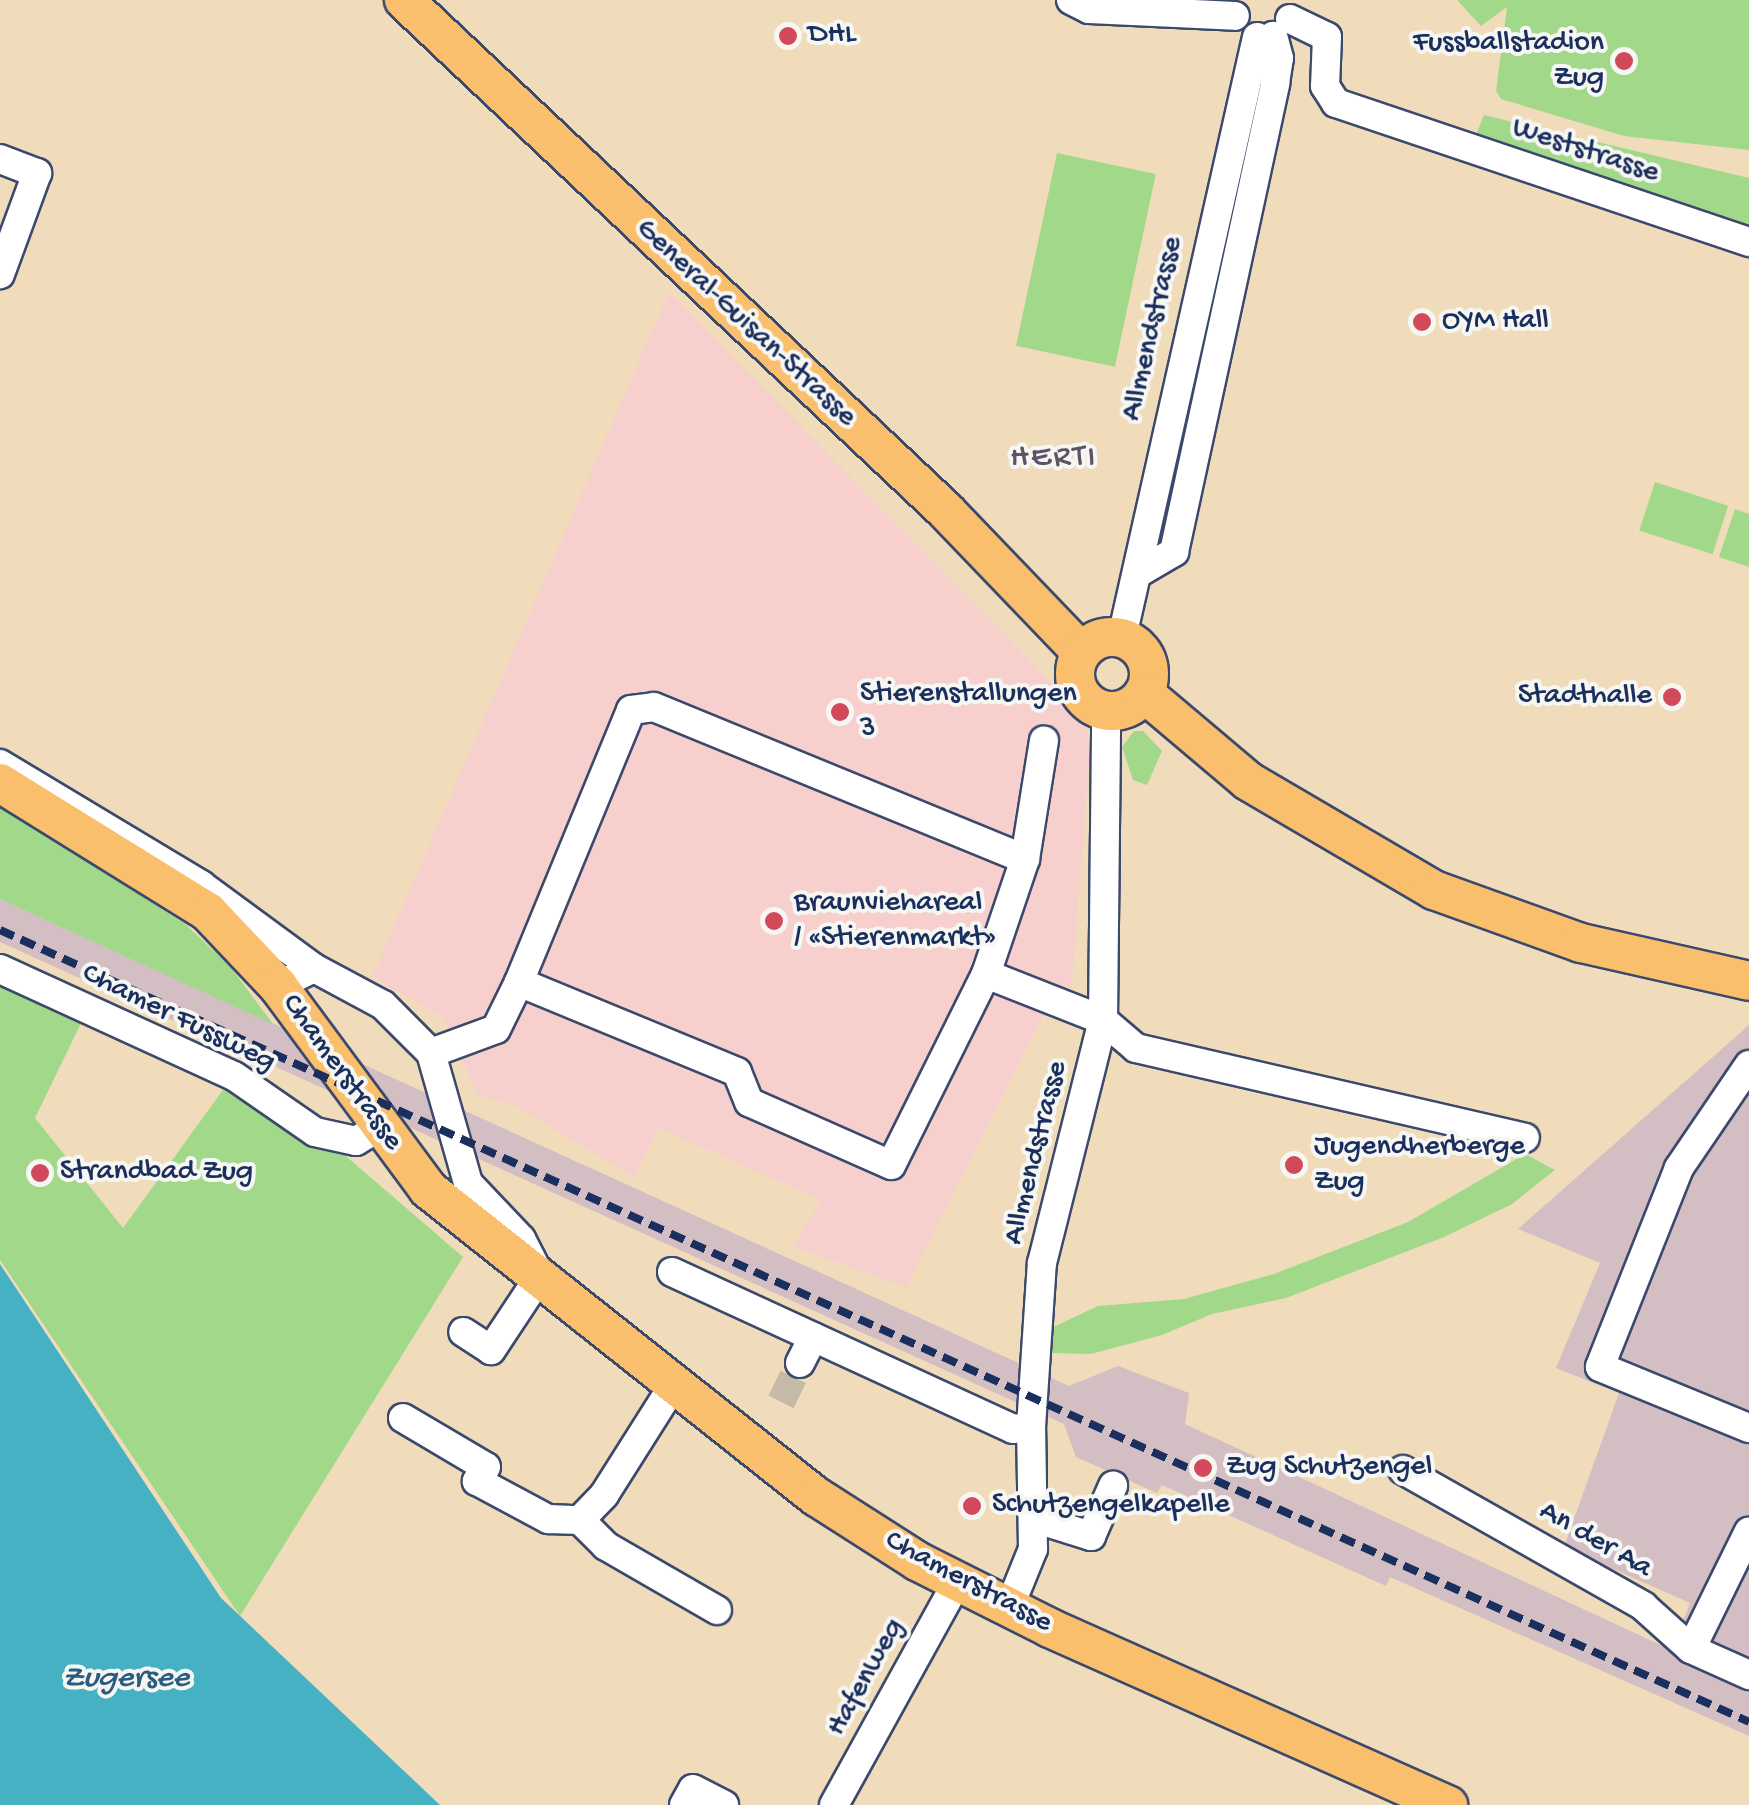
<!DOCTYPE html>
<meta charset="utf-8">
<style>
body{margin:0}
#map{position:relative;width:1749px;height:1805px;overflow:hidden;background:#f0dcba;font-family:"Gochi Hand",sans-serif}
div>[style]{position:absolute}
.built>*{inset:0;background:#f7d0cd}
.industrial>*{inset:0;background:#d2bec3}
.green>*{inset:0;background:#a2d88a;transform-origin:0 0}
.water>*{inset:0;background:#45b1c3}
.minor-tunnel>*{height:28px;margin-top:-14px;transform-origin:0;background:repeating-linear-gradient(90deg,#c5b9a8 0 28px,transparent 0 42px)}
.roads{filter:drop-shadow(2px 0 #3b496c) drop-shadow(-2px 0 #3b496c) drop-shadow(0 2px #3b496c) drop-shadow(0 -2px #3b496c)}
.minor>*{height:28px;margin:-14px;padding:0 14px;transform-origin:14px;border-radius:14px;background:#fff}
.major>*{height:38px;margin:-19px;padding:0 19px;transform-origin:19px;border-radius:19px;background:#f9bf6d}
.major>.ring{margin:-19px;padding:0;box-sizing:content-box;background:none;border:38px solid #f9bf6d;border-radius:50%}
.rail>*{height:8px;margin-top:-4px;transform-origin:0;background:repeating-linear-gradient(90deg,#1b2f5e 0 15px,transparent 0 23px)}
.dots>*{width:28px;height:28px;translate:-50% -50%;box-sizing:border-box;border:5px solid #f6f6f2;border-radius:50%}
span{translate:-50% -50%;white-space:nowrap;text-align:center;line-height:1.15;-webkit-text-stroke:8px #f6f6f2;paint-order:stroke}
.poi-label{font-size:30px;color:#1b2f5e}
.left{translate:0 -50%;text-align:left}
.right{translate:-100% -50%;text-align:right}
.street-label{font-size:30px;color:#1b2f5e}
.neighbourhood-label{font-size:32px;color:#5e5365;letter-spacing:2.5px}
.water-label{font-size:32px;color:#2a5c81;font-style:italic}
</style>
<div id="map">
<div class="built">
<i style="clip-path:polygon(669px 292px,1084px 715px,1090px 750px,1072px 983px,1047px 1009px,906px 1287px,794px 1247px,820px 1200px,659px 1128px,634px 1177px,514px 1105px,478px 1095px,443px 1017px,372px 977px)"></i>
</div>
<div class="industrial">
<i style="clip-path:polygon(0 899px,1069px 1386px,1118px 1366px,1189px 1393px,1185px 1424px,1749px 1686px,1749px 1736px,1390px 1577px,1386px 1586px,1162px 1485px,1157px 1493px,1076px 1457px,1064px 1424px,0 942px)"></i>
<i style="clip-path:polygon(1749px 1025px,1749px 1662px,1679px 1631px,1690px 1603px,1564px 1547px,1619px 1393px,1556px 1368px,1600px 1263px,1518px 1229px)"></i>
</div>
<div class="green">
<i style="clip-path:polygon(1457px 0,1749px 0,1749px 150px,1624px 136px,1501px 99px,1496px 91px,1507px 7px,1481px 26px)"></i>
<i style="clip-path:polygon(1484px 115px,1749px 178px,1749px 231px,1476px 135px)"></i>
<i style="left:1057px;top:153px;width:101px;height:197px;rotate:12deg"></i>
<i style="left:1655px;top:482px;width:77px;height:51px;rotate:18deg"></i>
<i style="clip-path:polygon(1735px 509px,1749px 514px,1749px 567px,1719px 557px)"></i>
<i style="clip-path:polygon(1134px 731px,1143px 731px,1162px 751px,1147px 785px,1133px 780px,1122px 747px)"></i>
<i style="clip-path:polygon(0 805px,185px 924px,229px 965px,273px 1024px,0 899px)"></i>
<i style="clip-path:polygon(0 978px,84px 1017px,35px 1118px,123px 1228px,228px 1083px,340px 1151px,463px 1257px,240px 1616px,0 1260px)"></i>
<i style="clip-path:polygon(1525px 1154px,1555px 1170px,1512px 1204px,1444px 1237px,1286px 1298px,1212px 1314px,1162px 1335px,1091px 1354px,1050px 1353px,1051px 1328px,1098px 1306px,1184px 1299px,1274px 1274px,1408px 1222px)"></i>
</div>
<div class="water">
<i style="clip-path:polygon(0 1264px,221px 1598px,440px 1805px,0 1805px)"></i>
</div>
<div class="minor-tunnel">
<i style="left:781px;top:1402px;width:43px;rotate:-64deg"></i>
</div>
<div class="roads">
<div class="minor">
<i style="left:1071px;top:0;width:20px;rotate:27deg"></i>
<i style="left:1089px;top:9px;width:146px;rotate:2.7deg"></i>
<i style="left:1290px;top:19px;width:41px;rotate:25.9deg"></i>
<i style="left:1327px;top:37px;width:49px;rotate:92.3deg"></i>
<i style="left:1325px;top:86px;width:20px;rotate:57deg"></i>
<i style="left:1336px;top:103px;width:436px;rotate:18.6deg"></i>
<i style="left:0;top:159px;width:40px;rotate:21deg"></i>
<i style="left:37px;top:173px;width:108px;rotate:110.1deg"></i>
<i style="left:1138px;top:573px;width:42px;rotate:-30.3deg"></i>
<i style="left:1174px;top:552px;width:480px;rotate:-77.8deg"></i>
<i style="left:1275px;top:83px;width:25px;rotate:-81deg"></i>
<i style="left:1279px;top:58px;width:23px;rotate:-105deg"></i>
<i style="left:1122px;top:637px;width:615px;rotate:-77.32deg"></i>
<i style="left:0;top:764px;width:235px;rotate:31deg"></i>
<i style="left:201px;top:885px;width:140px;rotate:36.3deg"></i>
<i style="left:1025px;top:859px;width:120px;rotate:-80.9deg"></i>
<i style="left:0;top:969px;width:257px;rotate:24.6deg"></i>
<i style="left:234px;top:1076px;width:98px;rotate:34.7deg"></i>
<i style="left:315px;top:1132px;width:42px;rotate:12.4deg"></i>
<i style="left:356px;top:1141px;width:26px;rotate:-31deg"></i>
<i style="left:986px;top:974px;width:213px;rotate:116.4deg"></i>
<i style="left:891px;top:1165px;width:155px;rotate:-156.1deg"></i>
<i style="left:749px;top:1102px;width:32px;rotate:-112deg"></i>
<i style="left:737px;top:1072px;width:236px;rotate:-157.6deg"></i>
<i style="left:519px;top:982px;width:294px;rotate:-67.6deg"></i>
<i style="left:631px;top:710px;width:23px;rotate:-7deg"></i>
<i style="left:654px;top:707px;width:401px;rotate:22.3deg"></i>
<i style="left:1025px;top:859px;width:121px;rotate:108.7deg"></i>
<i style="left:986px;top:974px;width:126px;rotate:21.5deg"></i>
<i style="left:1103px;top:1020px;width:43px;rotate:40.3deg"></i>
<i style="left:1136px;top:1048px;width:399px;rotate:13deg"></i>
<i style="left:278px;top:986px;width:40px;rotate:-26.6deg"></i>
<i style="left:314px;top:968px;width:78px;rotate:28.2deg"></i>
<i style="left:383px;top:1005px;width:68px;rotate:45deg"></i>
<i style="left:431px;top:1053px;width:135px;rotate:74.1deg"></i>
<i style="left:468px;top:1183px;width:77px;rotate:46.6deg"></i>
<i style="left:521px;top:1239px;width:42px;rotate:62.8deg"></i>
<i style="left:540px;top:1276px;width:89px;rotate:123.5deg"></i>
<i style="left:491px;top:1350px;width:33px;rotate:-147deg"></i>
<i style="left:431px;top:1053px;width:69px;rotate:-20.3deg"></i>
<i style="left:496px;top:1029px;width:52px;rotate:-63.9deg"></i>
<i style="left:1749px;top:1065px;width:125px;rotate:124.2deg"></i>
<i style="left:1679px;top:1168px;width:214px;rotate:111.7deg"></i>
<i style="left:1600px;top:1367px;width:161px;rotate:22.3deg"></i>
<i style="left:672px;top:1272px;width:375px;rotate:24.7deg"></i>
<i style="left:1013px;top:1429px;width:18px;rotate:-6deg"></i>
<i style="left:800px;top:1363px;width:29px;rotate:-63deg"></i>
<i style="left:403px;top:1418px;width:96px;rotate:30.6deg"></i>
<i style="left:486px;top:1467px;width:17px;rotate:123deg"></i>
<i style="left:477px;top:1481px;width:81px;rotate:28.2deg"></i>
<i style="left:548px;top:1519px;width:32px;rotate:2deg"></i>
<i style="left:580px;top:1520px;width:35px;rotate:-46deg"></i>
<i style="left:604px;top:1495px;width:129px;rotate:-57.7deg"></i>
<i style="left:1403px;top:1470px;width:276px;rotate:29.5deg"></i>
<i style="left:1643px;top:1606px;width:64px;rotate:41.9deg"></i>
<i style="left:1691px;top:1649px;width:64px;rotate:24.1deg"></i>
<i style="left:1033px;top:1518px;width:61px;rotate:17.2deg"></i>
<i style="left:1091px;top:1536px;width:55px;rotate:-66.3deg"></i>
<i style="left:580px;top:1520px;width:37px;rotate:45deg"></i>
<i style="left:606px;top:1546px;width:128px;rotate:30deg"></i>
<i style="left:1009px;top:1608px;width:64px;rotate:-67.9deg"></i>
<i style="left:1033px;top:1549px;width:122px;rotate:-90.9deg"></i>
<i style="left:1031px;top:1427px;width:164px;rotate:-86.2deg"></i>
<i style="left:1042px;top:1263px;width:251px;rotate:-75.9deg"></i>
<i style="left:1103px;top:1020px;width:309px;rotate:-89.4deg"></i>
<i style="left:1691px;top:1649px;width:131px;rotate:-63.8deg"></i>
<i style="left:684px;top:1805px;width:18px;rotate:-61deg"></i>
<i style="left:693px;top:1789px;width:35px;rotate:27deg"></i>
<i style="left:834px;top:1805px;width:255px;rotate:-61.1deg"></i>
</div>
<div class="major">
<i style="left:404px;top:0;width:745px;rotate:43.31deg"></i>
<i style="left:946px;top:511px;width:195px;rotate:46.2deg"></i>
<i class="ring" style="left:1075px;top:637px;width:36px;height:36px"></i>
<i style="left:1144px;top:693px;width:136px;rotate:40.2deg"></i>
<i style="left:1248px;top:781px;width:216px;rotate:30.4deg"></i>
<i style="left:1434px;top:890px;width:156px;rotate:19.8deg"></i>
<i style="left:1581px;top:943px;width:172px;rotate:12.7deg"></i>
<i style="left:0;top:783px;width:245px;rotate:31.8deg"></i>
<i style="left:208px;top:912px;width:102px;rotate:46.6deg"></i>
<i style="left:278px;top:986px;width:252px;rotate:53.5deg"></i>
<i style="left:428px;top:1189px;width:496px;rotate:38.4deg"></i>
<i style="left:817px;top:1497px;width:119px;rotate:32.6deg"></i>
<i style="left:917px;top:1561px;width:149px;rotate:26.7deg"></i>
<i style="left:1050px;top:1628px;width:436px;rotate:24deg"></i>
</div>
</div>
<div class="rail">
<i style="left:0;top:930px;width:1920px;rotate:24.36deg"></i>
</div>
<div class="dots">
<i style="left:788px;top:36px;background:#d1495b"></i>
<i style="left:1624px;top:61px;background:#d1495b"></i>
<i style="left:1422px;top:322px;background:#d1495b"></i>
<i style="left:1672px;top:697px;background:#d1495b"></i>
<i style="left:840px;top:712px;background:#d1495b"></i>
<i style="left:774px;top:921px;background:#d1495b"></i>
<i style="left:1294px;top:1165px;background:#d1495b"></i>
<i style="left:40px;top:1173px;background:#d1495b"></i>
<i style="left:1203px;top:1468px;background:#d1495b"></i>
<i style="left:972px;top:1506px;background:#d1495b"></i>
</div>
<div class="poi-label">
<span class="left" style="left:808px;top:36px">DHL</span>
<span class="right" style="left:1604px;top:61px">Fussballstadion<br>Zug</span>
<span class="left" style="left:1442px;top:322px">OYM Hall</span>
<span class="left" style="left:860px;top:712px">Stierenstallungen<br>3</span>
<span class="right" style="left:1652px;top:697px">Stadthalle</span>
<span class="left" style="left:794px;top:921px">Braunviehareal<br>/ «Stierenmarkt»</span>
<span class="left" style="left:1314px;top:1165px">Jugendherberge<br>Zug</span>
<span class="left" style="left:60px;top:1173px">Strandbad Zug</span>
<span class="left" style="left:1226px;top:1468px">Zug Schutzengel</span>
<span class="left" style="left:992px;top:1506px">Schutzengelkapelle</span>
</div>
<div class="street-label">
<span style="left:1585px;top:152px;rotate:18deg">Weststrasse</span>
<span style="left:745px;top:324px;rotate:43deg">General-Guisan-Strasse</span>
<span style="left:1154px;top:329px;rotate:-77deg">Allmendstrasse</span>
<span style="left:178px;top:1019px;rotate:26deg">Chamer Fussweg</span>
<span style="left:341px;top:1073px;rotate:54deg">Chamerstrasse</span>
<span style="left:1037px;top:1153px;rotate:-76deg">Allmendstrasse</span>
<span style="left:1595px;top:1541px;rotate:30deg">An der Aa</span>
<span style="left:968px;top:1583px;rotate:28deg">Chamerstrasse</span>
<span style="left:867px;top:1678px;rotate:-61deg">Hafenweg</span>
</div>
<div class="neighbourhood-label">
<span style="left:1054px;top:458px">HERTI</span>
</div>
<div class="water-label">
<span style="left:126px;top:1679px">Zugersee</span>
</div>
</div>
